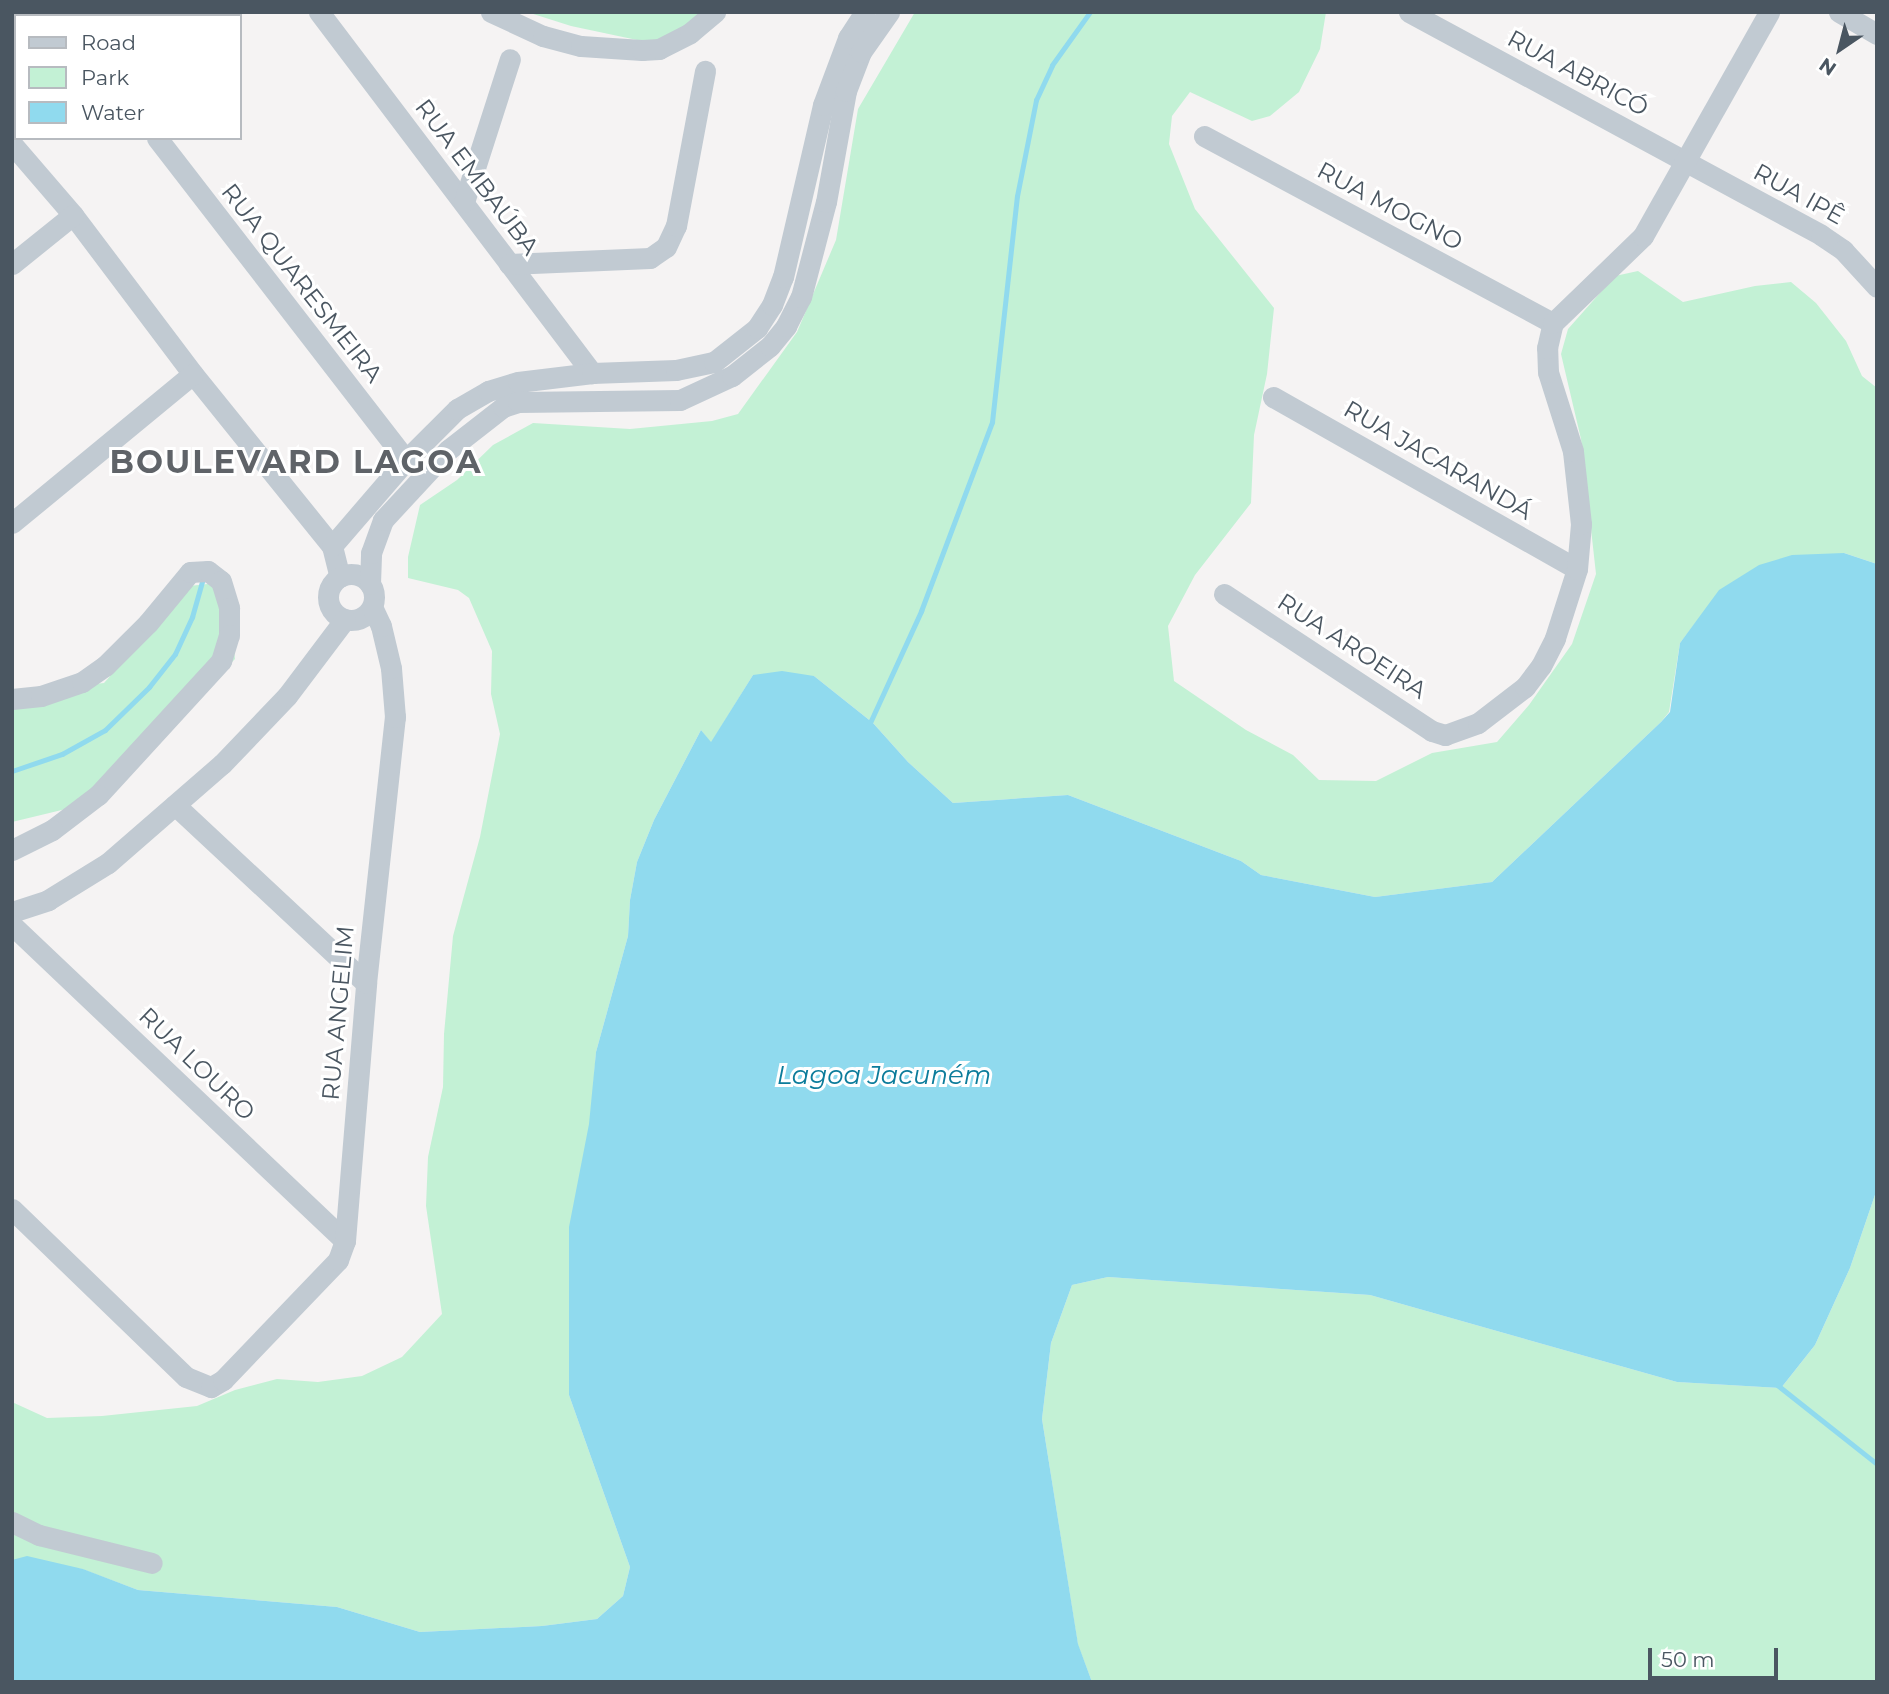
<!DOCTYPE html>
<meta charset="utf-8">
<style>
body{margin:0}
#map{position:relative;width:1889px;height:1694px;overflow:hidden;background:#f5f3f3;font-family:Montserrat,sans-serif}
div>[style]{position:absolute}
.green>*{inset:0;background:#c3f1d5}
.water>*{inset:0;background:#90daee}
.stream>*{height:5px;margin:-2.5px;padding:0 2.5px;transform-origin:2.5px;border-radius:2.5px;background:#90daee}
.minor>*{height:21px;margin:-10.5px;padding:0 10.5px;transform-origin:10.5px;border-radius:10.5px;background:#c1cad2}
.minor>.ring{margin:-10.5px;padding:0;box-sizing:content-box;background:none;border:21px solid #c1cad2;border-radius:50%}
span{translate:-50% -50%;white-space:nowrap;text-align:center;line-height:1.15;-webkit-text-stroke:6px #fff;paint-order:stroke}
.street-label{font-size:24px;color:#4a5661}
.water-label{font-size:26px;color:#0c7c9b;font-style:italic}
.district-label{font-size:32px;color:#5f6368;font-weight:700;letter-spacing:2px}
.frame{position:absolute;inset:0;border:14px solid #4a5661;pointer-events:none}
.legend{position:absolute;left:14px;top:14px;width:228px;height:126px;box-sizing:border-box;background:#fff;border:2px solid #b7bbc0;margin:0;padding:9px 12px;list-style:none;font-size:21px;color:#4a5661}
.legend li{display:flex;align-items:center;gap:14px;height:35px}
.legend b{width:35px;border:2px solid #b7bbc0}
.north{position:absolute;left:1805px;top:14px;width:70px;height:70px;-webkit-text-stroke:5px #fff;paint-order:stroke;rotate:215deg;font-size:19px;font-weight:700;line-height:28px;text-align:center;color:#4a5661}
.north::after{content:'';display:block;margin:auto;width:24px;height:32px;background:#4a5661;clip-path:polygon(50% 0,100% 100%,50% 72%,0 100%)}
.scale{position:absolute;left:1648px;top:1648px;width:130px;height:32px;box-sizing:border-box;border:4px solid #4a5661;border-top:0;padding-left:9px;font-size:21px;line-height:24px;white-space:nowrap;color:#4a5661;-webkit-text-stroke:5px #fff;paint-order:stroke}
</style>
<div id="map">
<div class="green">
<i style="clip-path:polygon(527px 12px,706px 12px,670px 47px,571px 26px)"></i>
<i style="clip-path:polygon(915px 12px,1326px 12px,1320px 49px,1299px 92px,1270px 116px,1252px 121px,1190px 92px,1172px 116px,1169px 144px,1195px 209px,1274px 308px,1267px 374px,1254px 435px,1251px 503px,1195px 575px,1168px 626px,1174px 681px,1246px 730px,1293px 755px,1319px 780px,1376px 781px,1432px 753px,1497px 742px,1529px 705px,1572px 644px,1596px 574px,1581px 439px,1561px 354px,1568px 329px,1615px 276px,1638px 271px,1683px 302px,1755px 286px,1791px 282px,1816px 303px,1846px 341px,1862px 376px,1877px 388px,1877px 564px,1844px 553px,1696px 622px,1680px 643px,1669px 712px,1661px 722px,1492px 882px,1375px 897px,1261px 875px,1241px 861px,1068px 795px,953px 803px,908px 762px,873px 723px,814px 676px,753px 675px,711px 743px,701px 730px,654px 820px,637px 862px,630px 900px,628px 936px,596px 1052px,569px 1395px,630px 1567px,623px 1596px,597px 1619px,542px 1626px,420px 1632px,337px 1607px,138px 1590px,82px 1569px,12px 1560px,12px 1402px,47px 1418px,102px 1416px,197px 1406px,235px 1390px,277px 1379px,318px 1382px,362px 1376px,402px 1357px,442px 1314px,426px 1206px,428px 1157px,443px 1087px,444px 1034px,453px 936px,480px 837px,500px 734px,491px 694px,492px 651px,469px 598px,458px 590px,408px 578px,408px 557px,420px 505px,457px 480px,493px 445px,533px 423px,630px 429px,712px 421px,738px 414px,797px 332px,836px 240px,858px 109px)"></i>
<i style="clip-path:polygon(217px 583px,230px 609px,235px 659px,95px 802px,12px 822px,12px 693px,104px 683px,189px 586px)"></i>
<i style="clip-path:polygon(1877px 1189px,1877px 1682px,1092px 1682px,1078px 1645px,1042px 1419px,1051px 1343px,1072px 1285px,1108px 1277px,1370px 1295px,1677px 1382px,1781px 1388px,1815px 1345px,1850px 1268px)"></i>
</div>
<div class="water">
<i style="clip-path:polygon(1844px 553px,1877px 564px,1877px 1189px,1850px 1268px,1815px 1345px,1781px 1388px,1677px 1382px,1370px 1295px,1108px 1277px,1072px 1285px,1051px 1343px,1042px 1419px,1078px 1644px,1092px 1682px,12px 1682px,12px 1560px,27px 1556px,83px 1569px,138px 1590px,337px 1607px,420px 1632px,542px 1626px,597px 1619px,623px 1596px,630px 1567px,569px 1395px,569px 1227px,589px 1124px,596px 1052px,628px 936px,630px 900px,637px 862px,654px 820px,701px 730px,711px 742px,753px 675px,782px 671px,814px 676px,873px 723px,908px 762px,953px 803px,1068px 795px,1241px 861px,1261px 875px,1375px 897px,1492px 882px,1661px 722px,1670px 712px,1680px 643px,1719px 590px,1759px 565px,1792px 555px)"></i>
</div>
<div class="stream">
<i style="left:868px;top:727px;width:128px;rotate:-65.4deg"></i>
<i style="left:921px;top:611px;width:202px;rotate:-69.4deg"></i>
<i style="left:992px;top:422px;width:227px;rotate:-83.7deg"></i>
<i style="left:1017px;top:196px;width:98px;rotate:-78.8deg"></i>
<i style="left:1036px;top:100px;width:38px;rotate:-65deg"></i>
<i style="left:1052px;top:65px;width:65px;rotate:-54.4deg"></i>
<i style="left:12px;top:771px;width:53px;rotate:-18.8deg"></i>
<i style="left:62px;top:754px;width:49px;rotate:-29.2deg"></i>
<i style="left:105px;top:730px;width:62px;rotate:-44.3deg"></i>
<i style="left:149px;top:687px;width:42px;rotate:-51.8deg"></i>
<i style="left:175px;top:654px;width:41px;rotate:-65.3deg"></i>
<i style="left:192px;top:617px;width:41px;rotate:-74.2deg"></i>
<i style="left:1776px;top:1384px;width:129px;rotate:38.4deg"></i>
</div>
<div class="minor">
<i style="left:319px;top:12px;width:453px;rotate:52.9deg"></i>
<i style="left:491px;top:12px;width:57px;rotate:24.8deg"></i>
<i style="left:543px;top:36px;width:39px;rotate:15deg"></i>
<i style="left:581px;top:46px;width:61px;rotate:3.8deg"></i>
<i style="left:642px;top:50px;width:17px;rotate:-3deg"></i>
<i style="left:659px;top:49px;width:35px;rotate:-27deg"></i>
<i style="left:690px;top:33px;width:33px;rotate:-40deg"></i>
<i style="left:1409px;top:12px;width:468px;rotate:28.4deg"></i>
<i style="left:1821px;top:235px;width:27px;rotate:34deg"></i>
<i style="left:1843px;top:250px;width:50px;rotate:47.4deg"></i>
<i style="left:1839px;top:12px;width:44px;rotate:30.1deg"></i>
<i style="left:1204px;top:136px;width:396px;rotate:28.2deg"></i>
<i style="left:157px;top:138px;width:407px;rotate:52.3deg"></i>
<i style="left:12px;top:144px;width:94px;rotate:49.3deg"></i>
<i style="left:73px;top:215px;width:199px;rotate:53deg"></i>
<i style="left:193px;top:374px;width:221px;rotate:51.1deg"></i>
<i style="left:332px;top:546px;width:32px;rotate:76deg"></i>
<i style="left:464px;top:202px;width:150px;rotate:-72.2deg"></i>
<i style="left:12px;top:264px;width:78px;rotate:-38.8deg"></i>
<i style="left:509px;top:264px;width:141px;rotate:-2.4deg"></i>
<i style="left:650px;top:258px;width:19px;rotate:-35deg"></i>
<i style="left:666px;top:247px;width:23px;rotate:-65deg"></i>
<i style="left:676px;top:226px;width:158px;rotate:-79.4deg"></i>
<i style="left:1273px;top:397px;width:349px;rotate:29.5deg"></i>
<i style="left:12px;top:523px;width:234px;rotate:-39.5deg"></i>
<i style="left:332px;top:546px;width:113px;rotate:-49.3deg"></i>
<i style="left:406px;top:460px;width:72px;rotate:-45deg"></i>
<i style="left:457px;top:409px;width:36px;rotate:-30deg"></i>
<i style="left:488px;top:391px;width:31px;rotate:-17deg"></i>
<i style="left:518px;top:382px;width:75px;rotate:-6.9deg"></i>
<i style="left:592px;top:373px;width:84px;rotate:-2deg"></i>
<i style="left:676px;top:370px;width:39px;rotate:-12deg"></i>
<i style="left:714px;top:362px;width:55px;rotate:-38.3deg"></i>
<i style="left:757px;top:328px;width:27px;rotate:-57deg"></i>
<i style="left:772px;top:305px;width:30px;rotate:-69deg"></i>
<i style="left:783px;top:277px;width:177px;rotate:-76.9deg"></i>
<i style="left:823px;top:105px;width:72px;rotate:-69.5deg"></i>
<i style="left:848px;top:38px;width:31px;rotate:-57deg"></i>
<i class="ring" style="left:328px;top:574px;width:25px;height:25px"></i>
<i style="left:370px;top:584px;width:31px;rotate:-88deg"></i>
<i style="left:371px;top:553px;width:35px;rotate:-70deg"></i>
<i style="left:383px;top:520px;width:96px;rotate:-47.1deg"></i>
<i style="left:448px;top:450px;width:70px;rotate:-38deg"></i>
<i style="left:503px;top:407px;width:16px;rotate:-18deg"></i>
<i style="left:518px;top:402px;width:162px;rotate:-0.7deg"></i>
<i style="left:680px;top:400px;width:57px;rotate:-24.8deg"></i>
<i style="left:732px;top:376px;width:48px;rotate:-38.3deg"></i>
<i style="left:770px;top:346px;width:26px;rotate:-51deg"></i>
<i style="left:786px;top:326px;width:33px;rotate:-63deg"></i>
<i style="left:801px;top:297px;width:98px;rotate:-75.3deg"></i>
<i style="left:826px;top:202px;width:113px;rotate:-79.8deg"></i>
<i style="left:846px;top:91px;width:42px;rotate:-69deg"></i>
<i style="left:861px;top:52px;width:49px;rotate:-55deg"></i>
<i style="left:1224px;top:594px;width:249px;rotate:33.4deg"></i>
<i style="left:1432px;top:731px;width:14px;rotate:17deg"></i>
<i style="left:1445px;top:735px;width:35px;rotate:-20deg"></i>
<i style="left:1478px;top:723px;width:59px;rotate:-37.5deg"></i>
<i style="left:1525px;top:687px;width:26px;rotate:-53deg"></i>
<i style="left:1541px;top:666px;width:31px;rotate:-63deg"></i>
<i style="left:1555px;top:638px;width:72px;rotate:-72.3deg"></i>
<i style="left:1577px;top:569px;width:45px;rotate:-84.9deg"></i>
<i style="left:1581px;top:524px;width:73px;rotate:-96.3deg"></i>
<i style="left:1573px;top:451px;width:83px;rotate:-107.6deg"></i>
<i style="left:1548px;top:372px;width:24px;rotate:-92deg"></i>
<i style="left:1547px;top:348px;width:26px;rotate:-77deg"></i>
<i style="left:1553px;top:323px;width:125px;rotate:-44deg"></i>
<i style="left:1643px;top:236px;width:257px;rotate:-60.6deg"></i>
<i style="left:12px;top:699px;width:29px;rotate:-6deg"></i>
<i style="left:41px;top:696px;width:43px;rotate:-18.9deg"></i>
<i style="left:82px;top:682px;width:28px;rotate:-35deg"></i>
<i style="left:105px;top:666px;width:61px;rotate:-45deg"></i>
<i style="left:148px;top:623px;width:66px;rotate:-50.5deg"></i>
<i style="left:190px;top:572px;width:18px;rotate:-3deg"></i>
<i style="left:208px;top:571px;width:16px;rotate:38deg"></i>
<i style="left:221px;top:581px;width:28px;rotate:73deg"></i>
<i style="left:229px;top:608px;width:27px;rotate:90deg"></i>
<i style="left:229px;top:635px;width:27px;rotate:107deg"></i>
<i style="left:221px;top:661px;width:182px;rotate:132.5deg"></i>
<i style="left:98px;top:795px;width:58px;rotate:142.7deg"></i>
<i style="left:52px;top:830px;width:45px;rotate:153.4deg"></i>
<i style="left:175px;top:805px;width:261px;rotate:43deg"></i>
<i style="left:12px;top:912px;width:38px;rotate:-18deg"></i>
<i style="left:48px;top:900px;width:70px;rotate:-31.7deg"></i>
<i style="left:108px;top:863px;width:151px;rotate:-41deg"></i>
<i style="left:222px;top:764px;width:94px;rotate:-46.3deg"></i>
<i style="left:287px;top:696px;width:96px;rotate:-53deg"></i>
<i style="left:12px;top:925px;width:459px;rotate:43.5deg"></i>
<i style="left:12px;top:1209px;width:242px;rotate:44deg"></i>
<i style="left:186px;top:1377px;width:27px;rotate:22deg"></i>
<i style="left:211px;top:1387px;width:14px;rotate:-30deg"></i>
<i style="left:223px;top:1380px;width:166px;rotate:-46.2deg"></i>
<i style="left:338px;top:1260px;width:20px;rotate:-70deg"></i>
<i style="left:345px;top:1241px;width:259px;rotate:-85.3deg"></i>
<i style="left:366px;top:983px;width:268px;rotate:-83.8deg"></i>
<i style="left:395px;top:717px;width:49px;rotate:-94.7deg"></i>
<i style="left:391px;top:668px;width:43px;rotate:-103.4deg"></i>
<i style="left:381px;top:626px;width:21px;rotate:-115deg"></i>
<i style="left:12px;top:1522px;width:30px;rotate:26deg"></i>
<i style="left:39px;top:1535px;width:116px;rotate:13.9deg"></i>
</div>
<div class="street-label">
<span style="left:1578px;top:73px;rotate:28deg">RUA ABRICÓ</span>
<span style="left:477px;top:177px;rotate:53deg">RUA EMBAÚBA</span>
<span style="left:1799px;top:194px;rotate:29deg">RUA IPÊ</span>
<span style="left:1390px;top:206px;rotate:28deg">RUA MOGNO</span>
<span style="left:302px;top:283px;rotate:52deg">RUA QUARESMEIRA</span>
<span style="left:1438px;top:460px;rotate:30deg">RUA JACARANDÁ</span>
<span style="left:1352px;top:646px;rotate:33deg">RUA AROEIRA</span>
<span style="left:338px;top:1013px;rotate:-85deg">RUA ANGELIM</span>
<span style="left:197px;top:1064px;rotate:44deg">RUA LOURO</span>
</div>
<div class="water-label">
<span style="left:884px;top:1076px">Lagoa Jacuném</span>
</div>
<div class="district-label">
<span style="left:296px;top:462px">BOULEVARD LAGOA</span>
</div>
<div class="frame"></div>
<ul class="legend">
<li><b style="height:9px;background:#c1cad2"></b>Road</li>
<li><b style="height:19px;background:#c3f1d5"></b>Park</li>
<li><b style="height:19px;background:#90daee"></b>Water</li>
</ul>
<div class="north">N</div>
<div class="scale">50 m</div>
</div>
